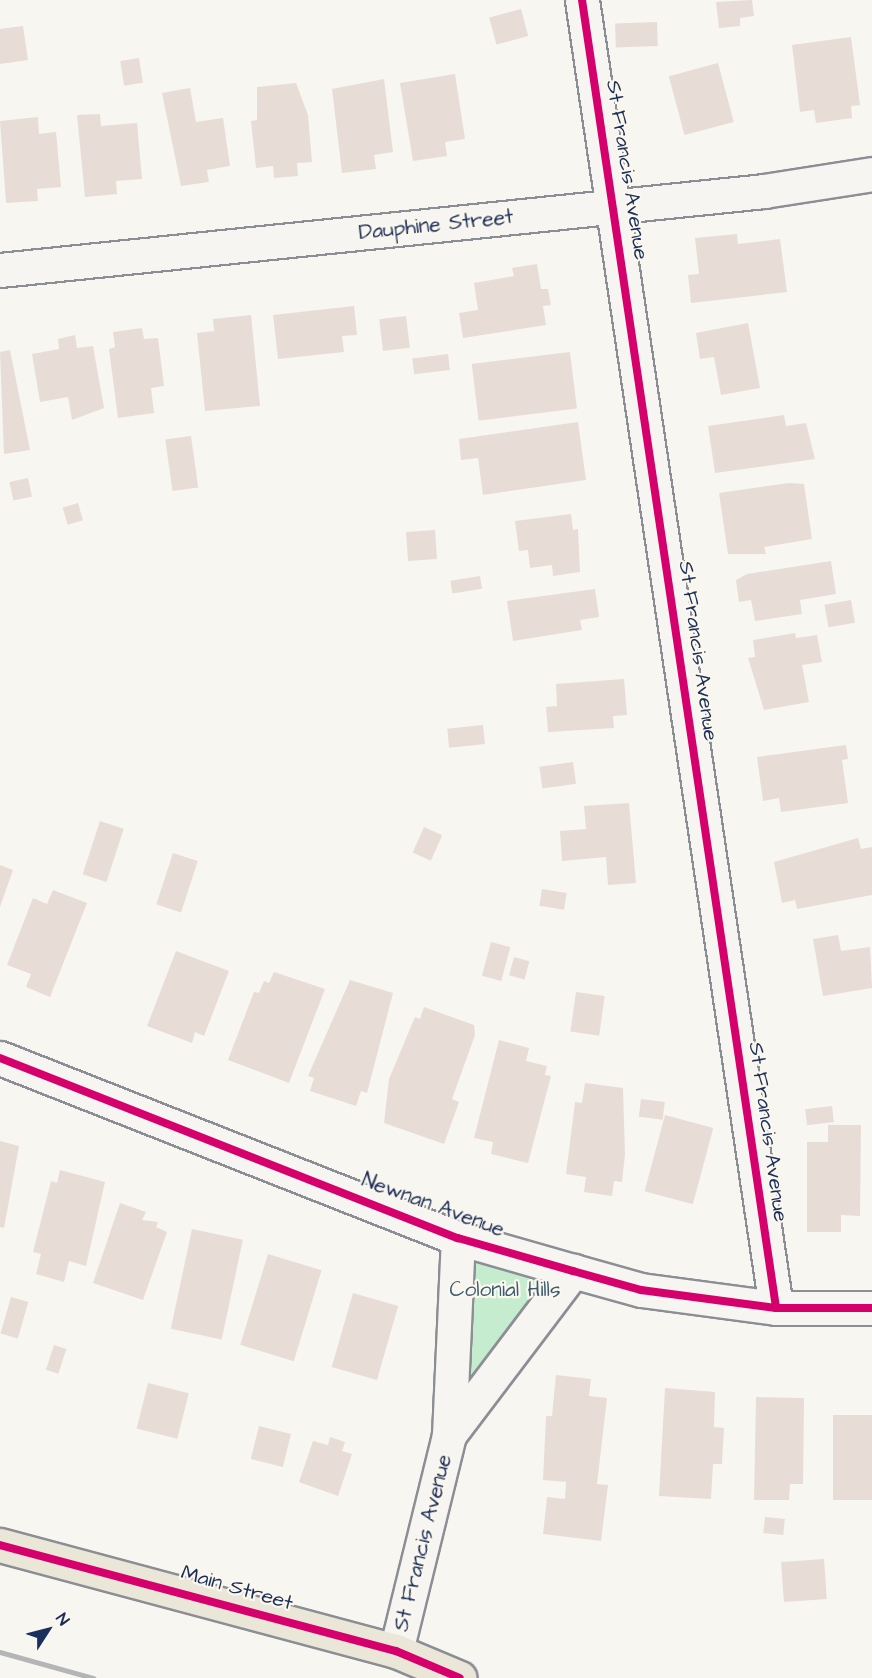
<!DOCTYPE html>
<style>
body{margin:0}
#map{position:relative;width:872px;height:1678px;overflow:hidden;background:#f8f6f0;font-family:"Architects Daughter",sans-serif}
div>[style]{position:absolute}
.green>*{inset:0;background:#c5ecce}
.building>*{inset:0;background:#e8dcd7;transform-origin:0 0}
.roads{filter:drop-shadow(2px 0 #8b8e94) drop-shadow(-2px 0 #8b8e94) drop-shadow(0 2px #8b8e94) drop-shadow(0 -2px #8b8e94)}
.minor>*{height:33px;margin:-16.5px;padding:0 16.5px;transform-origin:16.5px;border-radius:16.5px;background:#f6f5f1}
.primary>*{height:33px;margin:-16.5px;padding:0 16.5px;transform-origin:16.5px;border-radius:16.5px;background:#eae7d8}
.rail>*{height:4.5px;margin:-2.25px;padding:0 2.25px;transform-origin:2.25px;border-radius:2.25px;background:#b3b5b7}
.cycleway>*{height:8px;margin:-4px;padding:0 4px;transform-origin:4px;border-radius:4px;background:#d6006c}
span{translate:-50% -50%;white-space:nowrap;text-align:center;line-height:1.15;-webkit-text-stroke:4.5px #fbf7ec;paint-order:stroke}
.street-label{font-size:21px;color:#1b2f5e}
.park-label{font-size:21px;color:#3b5c73}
.north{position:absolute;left:18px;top:1600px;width:60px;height:60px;-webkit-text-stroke:4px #fbf7ec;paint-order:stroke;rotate:54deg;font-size:16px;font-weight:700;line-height:24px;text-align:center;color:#1b2f5e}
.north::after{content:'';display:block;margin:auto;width:21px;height:27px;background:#1b2f5e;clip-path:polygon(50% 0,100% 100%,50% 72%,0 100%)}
</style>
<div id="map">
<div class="green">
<i style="clip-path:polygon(472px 1242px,562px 1268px,463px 1418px)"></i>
</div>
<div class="building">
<i style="clip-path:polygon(752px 0,754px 16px,740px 18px,740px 26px,719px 28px,716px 2px)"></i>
<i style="left:521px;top:9px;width:28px;height:33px;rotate:75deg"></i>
<i style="left:657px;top:22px;width:24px;height:42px;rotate:88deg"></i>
<i style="clip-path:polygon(23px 26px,28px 60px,0 64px,0 29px)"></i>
<i style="clip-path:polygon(851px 37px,860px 105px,851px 106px,852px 118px,816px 123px,814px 110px,800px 112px,792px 45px)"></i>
<i style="left:139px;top:58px;width:25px;height:19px;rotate:81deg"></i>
<i style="left:718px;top:63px;width:61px;height:51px;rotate:75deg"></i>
<i style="clip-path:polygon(455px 74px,465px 139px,445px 142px,447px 156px,413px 161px,400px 83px)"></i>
<i style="clip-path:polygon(384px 79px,393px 152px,374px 155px,376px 169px,342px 173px,332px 89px)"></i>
<i style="clip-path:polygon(296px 83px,308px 115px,312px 162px,297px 163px,298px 176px,274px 178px,273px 166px,256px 168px,251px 121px,257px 120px,257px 87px)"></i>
<i style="clip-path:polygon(190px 88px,196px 122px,223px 118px,230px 166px,207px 170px,209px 182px,181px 186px,162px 93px)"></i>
<i style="clip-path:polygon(100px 114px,101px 126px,137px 123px,142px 179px,116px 181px,117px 194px,85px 197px,77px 115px)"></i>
<i style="clip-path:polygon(38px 117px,39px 134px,56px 132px,61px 187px,37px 189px,38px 201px,6px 203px,0 121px)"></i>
<i style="clip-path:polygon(737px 234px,738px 244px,780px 239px,787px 292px,691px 303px,688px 275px,699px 274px,695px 238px)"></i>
<i style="clip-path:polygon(537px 264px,541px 289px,548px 289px,551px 305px,543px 306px,546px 325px,463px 338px,459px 313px,478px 310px,474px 283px,514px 276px,512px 268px)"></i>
<i style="clip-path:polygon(354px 306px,357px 335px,342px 336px,344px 352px,278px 359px,273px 315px)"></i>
<i style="clip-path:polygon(251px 315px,260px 406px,205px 411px,197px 333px,214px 331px,213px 319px)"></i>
<i style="left:406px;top:316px;width:32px;height:27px;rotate:83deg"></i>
<i style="clip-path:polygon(748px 323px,760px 388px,721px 395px,714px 357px,700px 359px,696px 333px)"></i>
<i style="clip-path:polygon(142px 328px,144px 339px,158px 338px,164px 386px,151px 388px,154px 413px,118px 418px,109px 349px,115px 347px,113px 332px)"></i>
<i style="clip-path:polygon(75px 335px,77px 348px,93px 346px,104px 408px,72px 420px,68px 397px,40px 402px,32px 354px,59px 349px,58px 339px)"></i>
<i style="clip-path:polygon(10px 350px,30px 450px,4px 454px,0 352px)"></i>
<i style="left:570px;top:352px;width:57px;height:99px;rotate:83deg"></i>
<i style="left:448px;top:354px;width:16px;height:36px;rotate:83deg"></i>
<i style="clip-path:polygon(784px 415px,786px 426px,806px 423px,815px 459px,715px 473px,708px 426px)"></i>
<i style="clip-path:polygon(578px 422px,586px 480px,483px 495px,478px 458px,461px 460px,459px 439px)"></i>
<i style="left:191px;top:436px;width:52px;height:26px;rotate:82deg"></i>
<i style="left:28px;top:478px;width:19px;height:19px;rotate:78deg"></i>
<i style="clip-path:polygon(789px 483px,804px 484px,812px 539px,764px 547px,766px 554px,728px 554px,719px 493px)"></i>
<i style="left:78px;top:503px;width:18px;height:16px;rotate:74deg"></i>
<i style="clip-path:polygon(571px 514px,573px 530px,578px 529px,580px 572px,553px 576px,552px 565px,530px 568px,528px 550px,519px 551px,515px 521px)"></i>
<i style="left:435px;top:530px;width:29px;height:29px;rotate:86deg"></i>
<i style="clip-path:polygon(831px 561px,836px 594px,800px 600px,802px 614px,755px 621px,751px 600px,739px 602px,736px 580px,747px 574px)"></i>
<i style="left:480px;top:576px;width:13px;height:30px;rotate:81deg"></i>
<i style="clip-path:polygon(595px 589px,599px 617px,580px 620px,582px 630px,513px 641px,507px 601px)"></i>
<i style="left:851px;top:600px;width:23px;height:27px;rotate:80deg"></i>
<i style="clip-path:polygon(795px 633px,796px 638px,817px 635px,822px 662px,802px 665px,809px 702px,764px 710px,748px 658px,755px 657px,753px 640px)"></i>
<i style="clip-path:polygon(624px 679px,627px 715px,613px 716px,614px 728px,548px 732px,546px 707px,557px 706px,556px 684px)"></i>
<i style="left:483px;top:725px;width:19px;height:36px;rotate:84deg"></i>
<i style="clip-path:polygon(846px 745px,848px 759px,842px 760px,848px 803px,781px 812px,779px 798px,763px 801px,757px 757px)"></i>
<i style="left:573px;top:762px;width:22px;height:34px;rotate:82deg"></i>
<i style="clip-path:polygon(629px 803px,636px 883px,608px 885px,606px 857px,562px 861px,560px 831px,586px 829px,584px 806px)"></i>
<i style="left:100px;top:821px;width:25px;height:56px;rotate:18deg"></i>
<i style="left:424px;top:827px;width:20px;height:28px;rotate:24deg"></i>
<i style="clip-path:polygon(858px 838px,861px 849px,872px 847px,872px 895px,797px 909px,795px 900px,782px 903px,774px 862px)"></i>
<i style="left:173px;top:853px;width:26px;height:54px;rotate:18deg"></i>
<i style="clip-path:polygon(0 865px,13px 870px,0 907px)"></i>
<i style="left:542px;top:889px;width:25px;height:17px;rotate:9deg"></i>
<i style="clip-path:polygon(53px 890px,87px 903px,50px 997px,26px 987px,31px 974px,7px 965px,33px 898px,47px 904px)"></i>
<i style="clip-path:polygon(838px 935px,841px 951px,870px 947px,872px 988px,823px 996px,813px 939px)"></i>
<i style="left:491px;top:942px;width:20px;height:35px;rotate:15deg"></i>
<i style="clip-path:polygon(176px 951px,229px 971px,204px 1036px,195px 1032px,192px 1043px,147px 1026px)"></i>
<i style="left:514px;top:957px;width:16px;height:19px;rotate:15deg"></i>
<i style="clip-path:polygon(274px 972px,325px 989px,289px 1083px,228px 1060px,254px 992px,259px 993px,264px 981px,269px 983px)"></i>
<i style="clip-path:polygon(350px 980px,393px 993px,367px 1093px,361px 1091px,356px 1106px,310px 1091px,314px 1078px,308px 1076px)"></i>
<i style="left:576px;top:992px;width:29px;height:40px;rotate:8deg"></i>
<i style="clip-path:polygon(424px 1007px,474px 1025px,475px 1035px,452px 1099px,459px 1102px,444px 1144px,384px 1123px,389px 1079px,415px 1017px,420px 1019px)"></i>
<i style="clip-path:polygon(499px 1040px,529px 1048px,526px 1061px,547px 1066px,545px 1075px,551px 1076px,528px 1163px,491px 1154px,493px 1142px,474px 1138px)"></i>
<i style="clip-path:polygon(585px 1083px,623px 1088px,625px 1154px,622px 1182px,614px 1181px,612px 1196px,584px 1192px,586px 1177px,566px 1174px,575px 1102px,582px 1103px)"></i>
<i style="left:641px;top:1099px;width:24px;height:18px;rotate:7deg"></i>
<i style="left:832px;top:1106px;width:16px;height:27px;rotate:83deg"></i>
<i style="left:665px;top:1115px;width:50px;height:79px;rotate:15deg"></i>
<i style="clip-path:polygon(828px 1125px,861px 1125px,860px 1216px,841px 1215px,841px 1232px,807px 1232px,807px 1142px,828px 1142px)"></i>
<i style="clip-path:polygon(0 1141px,19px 1146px,4px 1228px,0 1227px)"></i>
<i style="clip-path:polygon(60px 1170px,105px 1182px,86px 1266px,69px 1261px,64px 1282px,36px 1274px,41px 1254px,33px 1252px,51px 1181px,57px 1183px)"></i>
<i style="clip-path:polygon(120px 1203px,146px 1212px,142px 1220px,158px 1222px,156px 1227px,167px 1232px,143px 1300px,93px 1283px)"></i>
<i style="left:192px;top:1229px;width:52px;height:102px;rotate:12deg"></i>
<i style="left:268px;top:1254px;width:56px;height:95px;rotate:17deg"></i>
<i style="left:353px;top:1293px;width:47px;height:77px;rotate:16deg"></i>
<i style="left:11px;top:1297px;width:18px;height:38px;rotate:16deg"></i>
<i style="left:54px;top:1345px;width:13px;height:26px;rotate:18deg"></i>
<i style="clip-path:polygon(556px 1375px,591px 1379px,589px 1396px,607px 1398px,597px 1484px,608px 1485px,601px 1541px,543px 1534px,547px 1497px,565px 1499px,566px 1482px,543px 1480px,546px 1416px,552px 1416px)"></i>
<i style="left:148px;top:1383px;width:42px;height:47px;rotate:14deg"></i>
<i style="clip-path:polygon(665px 1388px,715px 1392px,714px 1427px,724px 1428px,722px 1464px,713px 1464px,711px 1499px,659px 1496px)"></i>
<i style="clip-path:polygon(756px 1397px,804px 1398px,803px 1484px,790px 1484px,789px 1500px,754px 1500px)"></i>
<i style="left:833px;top:1415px;width:39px;height:85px"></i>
<i style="left:259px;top:1426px;width:33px;height:34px;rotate:14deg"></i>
<i style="clip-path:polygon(330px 1437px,345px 1442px,342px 1451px,352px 1454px,338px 1496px,299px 1482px,313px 1441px,328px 1445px)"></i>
<i style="left:765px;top:1517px;width:20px;height:16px;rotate:6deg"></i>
<i style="left:824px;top:1559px;width:40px;height:43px;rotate:86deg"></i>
</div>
<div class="roads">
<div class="minor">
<i style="left:582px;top:0;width:1322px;rotate:81.56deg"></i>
<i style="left:0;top:270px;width:768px;rotate:-5.9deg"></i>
<i style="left:764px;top:191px;width:109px;rotate:-8.9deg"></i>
<i style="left:0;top:1058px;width:492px;rotate:21.5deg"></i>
<i style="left:458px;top:1238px;width:120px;rotate:16deg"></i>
<i style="left:573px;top:1271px;width:71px;rotate:15.6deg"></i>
<i style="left:641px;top:1290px;width:136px;rotate:7.6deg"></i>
<i style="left:776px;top:1308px;width:96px"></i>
<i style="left:449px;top:1435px;width:206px;rotate:-52.9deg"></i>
<i style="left:396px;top:1651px;width:222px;rotate:-76.2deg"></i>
<i style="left:449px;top:1435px;width:197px;rotate:-87.4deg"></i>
</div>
<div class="primary">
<i style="left:0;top:1545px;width:410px;rotate:15deg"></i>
<i style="left:396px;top:1651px;width:69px;rotate:22.9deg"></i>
</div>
</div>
<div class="rail">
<i style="left:0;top:1652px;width:97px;rotate:15.6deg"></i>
</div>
<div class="cycleway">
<i style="left:582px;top:0;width:1322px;rotate:81.56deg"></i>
<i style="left:0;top:1058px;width:492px;rotate:21.5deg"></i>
<i style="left:458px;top:1238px;width:120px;rotate:16deg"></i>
<i style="left:573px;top:1271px;width:71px;rotate:15.6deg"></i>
<i style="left:641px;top:1290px;width:136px;rotate:7.6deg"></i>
<i style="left:776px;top:1308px;width:96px"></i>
<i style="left:0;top:1545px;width:410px;rotate:15deg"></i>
<i style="left:396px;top:1651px;width:69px;rotate:22.9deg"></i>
</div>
<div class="street-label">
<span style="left:627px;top:170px;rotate:81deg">St Francis Avenue</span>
<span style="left:436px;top:225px;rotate:-6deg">Dauphine Street</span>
<span style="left:698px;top:651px;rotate:82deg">St Francis Avenue</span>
<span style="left:768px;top:1132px;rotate:82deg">St Francis Avenue</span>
<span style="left:433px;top:1205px;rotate:20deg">Newnan Avenue</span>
<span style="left:423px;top:1543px;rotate:-76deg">St Francis Avenue</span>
<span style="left:237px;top:1588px;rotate:16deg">Main Street</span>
</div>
<div class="park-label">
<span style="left:505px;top:1290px">Colonial Hills</span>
</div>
<div class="north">N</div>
</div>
